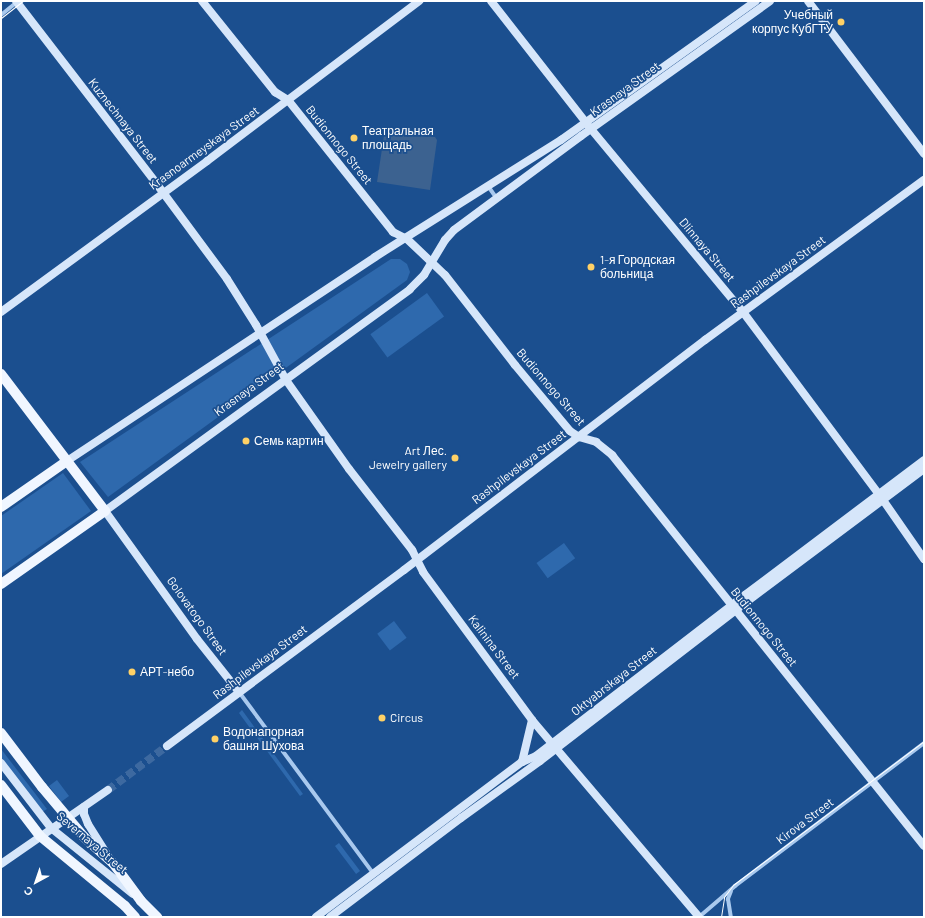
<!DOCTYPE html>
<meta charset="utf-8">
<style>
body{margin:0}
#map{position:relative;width:925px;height:918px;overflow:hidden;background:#1b4f8f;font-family:Barlow,sans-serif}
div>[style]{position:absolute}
.green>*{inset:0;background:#2e69ad;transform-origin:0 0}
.water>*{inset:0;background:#3c6290}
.secondary-tunnel>*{height:8px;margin-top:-4px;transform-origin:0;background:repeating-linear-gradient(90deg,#3d69a0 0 8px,transparent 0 12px)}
.street>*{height:4px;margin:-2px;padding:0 2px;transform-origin:2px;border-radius:2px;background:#a9c9ee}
.secondary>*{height:8px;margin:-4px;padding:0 4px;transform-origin:4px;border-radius:4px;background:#d6e6fa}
.primary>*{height:10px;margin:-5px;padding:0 5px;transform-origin:5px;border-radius:5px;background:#f0f6ff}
.tram>*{height:1px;margin:-0.5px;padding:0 0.5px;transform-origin:0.5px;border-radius:0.5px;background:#fff}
.dots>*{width:11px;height:11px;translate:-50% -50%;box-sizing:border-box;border:2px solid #1b4f8f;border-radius:50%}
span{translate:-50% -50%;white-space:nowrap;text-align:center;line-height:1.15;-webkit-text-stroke:3.5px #1b4f8f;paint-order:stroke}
.poi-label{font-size:12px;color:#fff}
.right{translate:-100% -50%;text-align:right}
.left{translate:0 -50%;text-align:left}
.street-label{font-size:12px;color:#fff}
.frame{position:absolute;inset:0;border:2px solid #fff;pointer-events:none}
.north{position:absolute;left:16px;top:862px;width:40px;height:40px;-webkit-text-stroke:3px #1b4f8f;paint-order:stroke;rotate:220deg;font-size:11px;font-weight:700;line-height:16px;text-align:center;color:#fff}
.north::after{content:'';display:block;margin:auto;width:14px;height:18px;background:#fff;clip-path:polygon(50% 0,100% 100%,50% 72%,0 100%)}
</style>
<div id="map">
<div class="green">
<i style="clip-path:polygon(391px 259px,400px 259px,407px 264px,410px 272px,407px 280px,108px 497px,80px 462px)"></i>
<i style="left:427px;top:293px;width:29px;height:70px;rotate:54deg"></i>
<i style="clip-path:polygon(63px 473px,91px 511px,1px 574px,1px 516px)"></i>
<i style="left:564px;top:543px;width:19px;height:34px;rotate:54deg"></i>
<i style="left:394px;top:621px;width:21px;height:21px;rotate:53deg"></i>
<i style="clip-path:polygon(242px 710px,303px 794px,300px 796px,239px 713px)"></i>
<i style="clip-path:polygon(1px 749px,47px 809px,42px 812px,1px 758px)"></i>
<i style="left:57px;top:780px;width:20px;height:10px;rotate:53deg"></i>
<i style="left:339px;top:843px;width:35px;height:5px;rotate:53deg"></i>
</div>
<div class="water">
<i style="clip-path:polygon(385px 129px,435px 137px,437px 140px,430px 190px,377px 182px)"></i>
</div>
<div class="secondary-tunnel">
<i style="left:108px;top:790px;width:74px;rotate:-36.7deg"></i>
</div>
<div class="street">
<i style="left:1px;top:15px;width:21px;rotate:-39deg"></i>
<i style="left:488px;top:186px;width:16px;rotate:55deg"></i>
<i style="left:239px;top:692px;width:225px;rotate:53.5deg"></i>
<i style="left:731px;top:891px;width:9px;rotate:111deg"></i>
<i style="left:728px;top:899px;width:18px;rotate:81deg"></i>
<i style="left:699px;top:917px;width:48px;rotate:-40.7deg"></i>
<i style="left:735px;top:886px;width:237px;rotate:-37.1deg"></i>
</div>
<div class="secondary">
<i style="left:16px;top:1px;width:230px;rotate:52.4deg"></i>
<i style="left:156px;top:183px;width:119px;rotate:53.5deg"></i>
<i style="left:227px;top:279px;width:54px;rotate:57.8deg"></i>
<i style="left:256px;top:325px;width:63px;rotate:61.4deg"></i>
<i style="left:286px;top:380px;width:109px;rotate:54.7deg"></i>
<i style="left:349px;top:469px;width:103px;rotate:52.1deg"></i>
<i style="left:412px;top:550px;width:25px;rotate:63deg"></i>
<i style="left:423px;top:572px;width:184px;rotate:53.6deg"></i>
<i style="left:532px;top:720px;width:258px;rotate:49.7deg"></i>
<i style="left:202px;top:1px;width:117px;rotate:51.3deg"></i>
<i style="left:275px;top:92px;width:15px;rotate:32deg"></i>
<i style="left:288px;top:100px;width:169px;rotate:51.5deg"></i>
<i style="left:393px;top:232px;width:16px;rotate:27deg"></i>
<i style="left:407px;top:239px;width:52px;rotate:43.5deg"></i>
<i style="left:445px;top:275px;width:114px;rotate:52.1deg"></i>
<i style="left:515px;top:365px;width:86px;rotate:50.2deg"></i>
<i style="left:570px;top:431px;width:11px;rotate:34deg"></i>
<i style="left:579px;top:437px;width:18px;rotate:16deg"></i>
<i style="left:596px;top:442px;width:21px;rotate:39deg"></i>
<i style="left:612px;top:455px;width:500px;rotate:51.41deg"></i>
<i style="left:491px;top:1px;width:162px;rotate:52deg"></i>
<i style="left:591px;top:129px;width:238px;rotate:50.3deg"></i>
<i style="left:743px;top:312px;width:234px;rotate:53.3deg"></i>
<i style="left:883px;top:500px;width:72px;rotate:55.2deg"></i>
<i style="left:808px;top:1px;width:192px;rotate:52.8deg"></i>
<i style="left:1px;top:312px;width:255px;rotate:-36.2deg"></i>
<i style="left:207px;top:161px;width:266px;rotate:-37deg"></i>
<i style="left:67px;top:461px;width:369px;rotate:-33.5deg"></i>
<i style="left:375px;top:257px;width:220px;rotate:-32.2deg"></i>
<i style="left:561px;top:140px;width:239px;rotate:-35.5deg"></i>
<i style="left:239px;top:692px;width:68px;rotate:-128.4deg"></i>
<i style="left:197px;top:639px;width:158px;rotate:-125.7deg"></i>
<i style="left:105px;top:511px;width:377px;rotate:-36deg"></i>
<i style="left:410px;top:289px;width:20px;rotate:-45deg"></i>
<i style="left:424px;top:275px;width:41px;rotate:-59deg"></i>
<i style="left:445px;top:240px;width:13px;rotate:-48deg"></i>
<i style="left:454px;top:230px;width:158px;rotate:-36.5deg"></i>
<i style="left:581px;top:136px;width:232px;rotate:-35.5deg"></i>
<i style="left:167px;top:746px;width:295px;rotate:-36.6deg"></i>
<i style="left:404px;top:570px;width:379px;rotate:-37.4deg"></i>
<i style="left:705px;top:340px;width:271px;rotate:-36.2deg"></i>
<i style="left:522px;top:762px;width:43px;rotate:-76.6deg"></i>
<i style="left:1px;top:763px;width:82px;rotate:52.4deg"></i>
<i style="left:51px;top:828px;width:105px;rotate:38.8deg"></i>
<i style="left:84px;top:807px;width:7px;rotate:90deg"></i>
<i style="left:84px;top:814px;width:11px;rotate:68deg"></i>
<i style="left:88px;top:824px;width:38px;rotate:58deg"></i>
<i style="left:1px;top:864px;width:130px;rotate:-34.7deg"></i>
<i style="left:316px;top:917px;width:258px;rotate:-37deg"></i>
<i style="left:522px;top:762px;width:15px;rotate:-23deg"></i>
<i style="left:536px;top:756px;width:264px;rotate:-37.6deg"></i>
<i style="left:745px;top:595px;width:224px;rotate:-37deg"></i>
<i style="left:330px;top:917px;width:164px;rotate:-37.1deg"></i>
<i style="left:461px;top:818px;width:97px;rotate:-35.8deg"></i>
<i style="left:540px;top:761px;width:264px;rotate:-37.6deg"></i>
<i style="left:749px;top:600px;width:219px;rotate:-36.8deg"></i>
</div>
<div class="primary">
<i style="left:1px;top:374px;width:172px;rotate:52.8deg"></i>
<i style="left:105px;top:511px;width:127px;rotate:144.9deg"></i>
<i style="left:1px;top:507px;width:80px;rotate:-34.9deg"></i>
<i style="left:1px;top:733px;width:68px;rotate:52.8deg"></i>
<i style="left:42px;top:787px;width:65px;rotate:50deg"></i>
<i style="left:84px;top:837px;width:39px;rotate:42deg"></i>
<i style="left:113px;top:863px;width:47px;rotate:53.6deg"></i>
<i style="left:141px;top:901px;width:23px;rotate:45deg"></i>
<i style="left:1px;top:785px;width:64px;rotate:52.6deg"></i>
<i style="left:40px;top:836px;width:110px;rotate:39.5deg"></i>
<i style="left:125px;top:906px;width:15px;rotate:48deg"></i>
</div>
<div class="tram">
<i style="left:1px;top:18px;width:28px;rotate:-38deg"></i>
<i style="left:721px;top:917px;width:20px;rotate:-81deg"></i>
<i style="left:724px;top:897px;width:15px;rotate:-53deg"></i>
<i style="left:733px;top:885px;width:239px;rotate:-37deg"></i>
</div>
<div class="dots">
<i style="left:841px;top:22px;background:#ffd166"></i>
<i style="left:354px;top:138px;background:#ffd166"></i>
<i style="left:591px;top:267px;background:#ffd166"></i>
<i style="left:246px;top:441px;background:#ffd166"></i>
<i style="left:455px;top:458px;background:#ffd166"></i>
<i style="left:132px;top:672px;background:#ffd166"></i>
<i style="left:382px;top:718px;background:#ffd166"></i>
<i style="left:215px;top:739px;background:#ffd166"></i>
</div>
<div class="poi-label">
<span class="right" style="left:833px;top:22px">Учебный<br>корпус КубГТУ</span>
<span class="left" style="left:362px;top:138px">Театральная<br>площадь</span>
<span class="left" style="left:600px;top:267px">1-я Городская<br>больница</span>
<span class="left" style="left:254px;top:441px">Семь картин</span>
<span class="right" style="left:447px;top:458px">Art Лес.<br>Jewelry gallery</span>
<span class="left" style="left:140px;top:672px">АРТ-небо</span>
<span class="left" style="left:390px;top:718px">Circus</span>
<span class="left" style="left:223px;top:739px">Водонапорная<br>башня Шухова</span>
</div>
<div class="street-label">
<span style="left:625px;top:89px;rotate:-36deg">Krasnaya Street</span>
<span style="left:123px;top:121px;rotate:52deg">Kuznechnaya Street</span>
<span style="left:339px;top:145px;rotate:51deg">Budionnogo Street</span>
<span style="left:204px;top:148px;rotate:-36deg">Krasnoarmeyskaya Street</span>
<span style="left:707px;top:250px;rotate:50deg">Dlinnaya Street</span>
<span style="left:778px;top:272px;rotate:-36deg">Rashpilevskaya Street</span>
<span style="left:551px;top:387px;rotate:49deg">Budionnogo Street</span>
<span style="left:249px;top:389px;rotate:-36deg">Krasnaya Street</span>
<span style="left:519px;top:467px;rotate:-37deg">Rashpilevskaya Street</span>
<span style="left:197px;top:616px;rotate:54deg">Golovatogo Street</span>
<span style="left:764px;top:627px;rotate:51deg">Budionnogo Street</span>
<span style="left:494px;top:647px;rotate:53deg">Kalinina Street</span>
<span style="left:260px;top:662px;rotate:-37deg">Rashpilevskaya Street</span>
<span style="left:614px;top:681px;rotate:-38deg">Oktyabrskaya Street</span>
<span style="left:805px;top:821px;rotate:-37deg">Kirova Street</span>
<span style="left:92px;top:843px;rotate:40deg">Severnaya Street</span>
</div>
<div class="frame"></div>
<div class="north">С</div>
</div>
